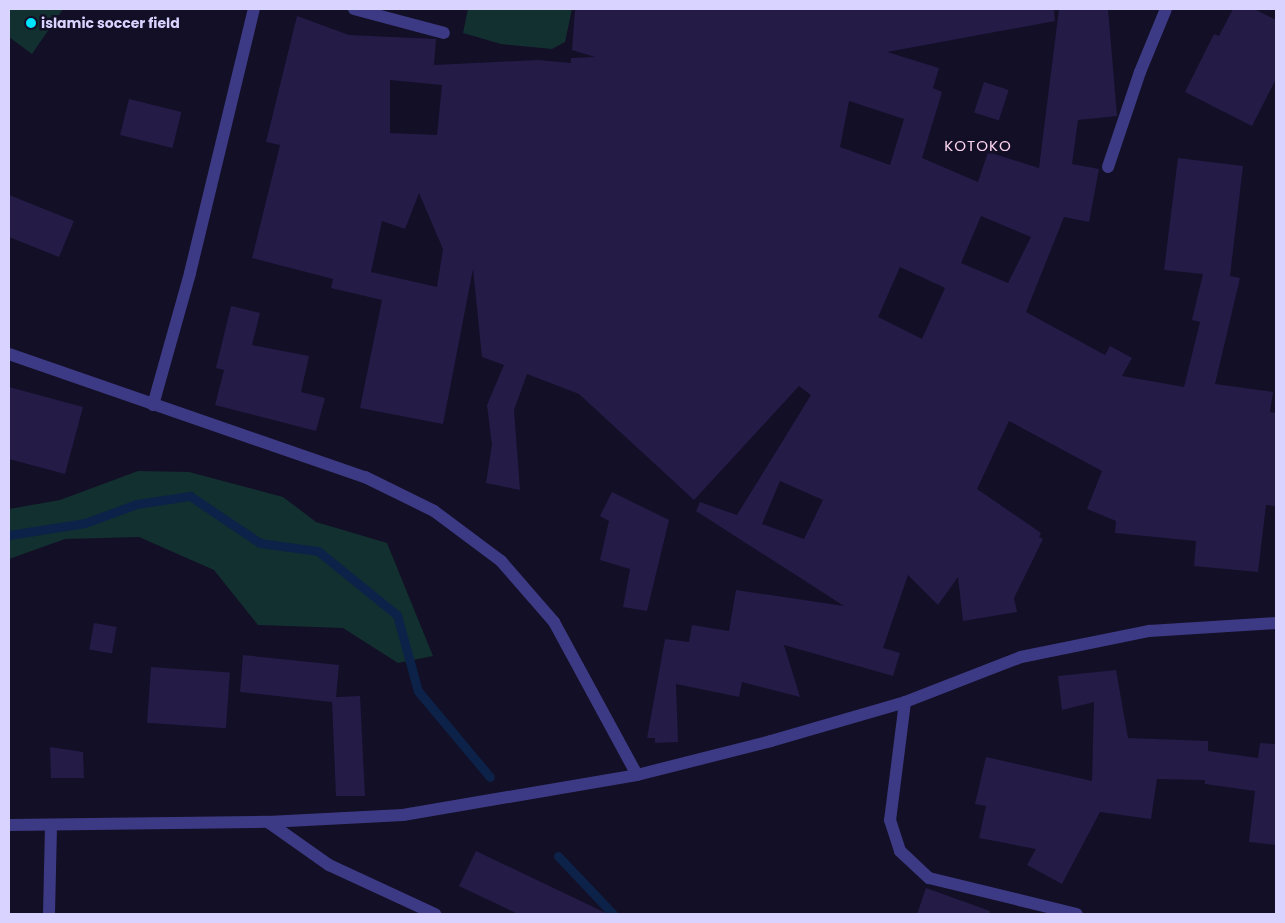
<!DOCTYPE html>
<style>
body{margin:0}
#map{position:relative;width:1285px;height:923px;overflow:hidden;background:#130f26;font-family:Poppins,sans-serif}
div>[style]{position:absolute}
.green>*{inset:0;background:#12302f}
.stream>*{height:9px;margin:-4.5px;padding:0 4.5px;transform-origin:4.5px;border-radius:4.5px;background:#0c2248}
.building>*{inset:0;background:#241b47;transform-origin:0 0}
.minor>*{height:12px;margin:-6px;padding:0 6px;transform-origin:6px;border-radius:6px;background:#3d3a85}
.dots>*{width:14px;height:14px;translate:-50% -50%;box-sizing:border-box;border:2px solid #130f26;border-radius:50%}
span{translate:-50% -50%;white-space:nowrap;text-align:center;line-height:1.15;-webkit-text-stroke:5px #130f26;paint-order:stroke}
.poi-label{font-size:14px;color:#d9d4ff;font-weight:700}
.left{translate:0 -50%;text-align:left}
.neighbourhood-label{font-size:15px;color:#ffd6f0;letter-spacing:1px}
.frame{position:absolute;inset:0;border:10px solid #d9d4ff;pointer-events:none}
</style>
<div id="map">
<div class="green">
<i style="clip-path:polygon(9px 9px,63px 9px,32px 54px,9px 37px)"></i>
<i style="clip-path:polygon(468px 9px,572px 9px,565px 42px,552px 49px,501px 44px,463px 33px)"></i>
<i style="clip-path:polygon(138px 471px,189px 472px,283px 497px,316px 522px,387px 543px,433px 656px,398px 663px,343px 628px,258px 625px,214px 570px,139px 537px,65px 539px,9px 559px,9px 509px,60px 500px)"></i>
</div>
<div class="stream">
<i style="left:9px;top:535px;width:77px;rotate:-9deg"></i>
<i style="left:85px;top:523px;width:55px;rotate:-20.1deg"></i>
<i style="left:137px;top:504px;width:54px;rotate:-8.6deg"></i>
<i style="left:190px;top:496px;width:84px;rotate:33.9deg"></i>
<i style="left:260px;top:543px;width:59px;rotate:7.9deg"></i>
<i style="left:318px;top:551px;width:102px;rotate:39deg"></i>
<i style="left:397px;top:615px;width:79px;rotate:74.6deg"></i>
<i style="left:418px;top:691px;width:112px;rotate:50.1deg"></i>
<i style="left:558px;top:856px;width:80px;rotate:46.5deg"></i>
</div>
<div class="building">
<i style="clip-path:polygon(evenodd,575px 9px,1054px 9px,1055px 21px,887px 52px,939px 68px,933px 88px,942px 92px,922px 158px,978px 182px,988px 152px,1039px 168px,1059px 9px,1108px 9px,1117px 116px,1078px 120px,1072px 164px,1099px 169px,1089px 222px,1064px 217px,1026px 312px,1105px 355px,1110px 346px,1132px 358px,1122px 376px,1184px 387px,1200px 322px,1192px 320px,1203px 274px,1164px 270px,1178px 158px,1243px 166px,1230px 276px,1240px 278px,1215px 384px,1273px 392px,1270px 412px,1276px 413px,1276px 506px,1266px 505px,1258px 572px,1194px 566px,1196px 541px,1115px 533px,1116px 521px,1087px 509px,1102px 471px,1009px 421px,977px 489px,1041px 533px,1039px 537px,1043px 539px,1014px 598px,1017px 612px,963px 621px,958px 577px,938px 605px,908px 575px,883px 648px,900px 653px,893px 676px,784px 645px,800px 697px,742px 682px,739px 697px,676px 684px,678px 742px,655px 743px,655px 738px,647px 738px,665px 639px,689px 642px,692px 625px,729px 631px,736px 590px,844px 606px,696px 511px,700px 502px,737px 515px,811px 395px,799px 386px,694px 500px,579px 394px,527px 374px,514px 410px,520px 490px,486px 483px,492px 445px,487px 405px,504px 365px,482px 357px,473px 269px,443px 424px,360px 408px,382px 300px,331px 288px,333px 279px,252px 258px,280px 145px,266px 142px,297px 16px,349px 35px,436px 39px,434px 65px,538px 60px,571px 63px,571px 58px,595px 57px,572px 50px,575px 9px,390px 80px,442px 85px,437px 135px,390px 133px,390px 80px,575px 9px,849px 101px,904px 119px,890px 165px,840px 147px,849px 101px,575px 9px,419px 193px,443px 249px,437px 287px,371px 272px,382px 221px,405px 229px,419px 193px,575px 9px,981px 216px,1031px 237px,1008px 283px,961px 263px,981px 216px,575px 9px,900px 267px,945px 288px,922px 339px,878px 317px,900px 267px,575px 9px,780px 481px,823px 500px,804px 539px,762px 524px,780px 481px)"></i>
<i style="clip-path:polygon(1233px 9px,1254px 9px,1276px 20px,1276px 79px,1252px 126px,1185px 92px,1214px 34px,1219px 36px)"></i>
<i style="left:984px;top:82px;width:26px;height:32px;rotate:18deg"></i>
<i style="left:129px;top:99px;width:54px;height:37px;rotate:14deg"></i>
<i style="clip-path:polygon(9px 195px,74px 221px,59px 257px,9px 237px)"></i>
<i style="clip-path:polygon(231px 306px,260px 313px,252px 345px,309px 356px,301px 392px,325px 398px,316px 431px,215px 405px,224px 370px,216px 368px)"></i>
<i style="clip-path:polygon(9px 387px,83px 407px,65px 474px,9px 459px)"></i>
<i style="clip-path:polygon(612px 492px,669px 520px,647px 611px,623px 607px,630px 569px,600px 560px,609px 521px,600px 516px)"></i>
<i style="left:94px;top:623px;width:23px;height:27px;rotate:10deg"></i>
<i style="clip-path:polygon(243px 655px,339px 665px,336px 697px,360px 696px,365px 796px,336px 796px,332px 702px,240px 692px)"></i>
<i style="left:151px;top:667px;width:79px;height:56px;rotate:4deg"></i>
<i style="clip-path:polygon(1116px 670px,1128px 738px,1208px 741px,1208px 751px,1258px 758px,1260px 743px,1276px 744px,1276px 845px,1249px 842px,1255px 791px,1205px 784px,1205px 780px,1157px 779px,1151px 819px,1100px 812px,1062px 884px,1027px 865px,1036px 849px,979px 838px,986px 806px,975px 804px,986px 757px,1092px 781px,1094px 702px,1062px 710px,1058px 676px)"></i>
<i style="clip-path:polygon(50px 747px,83px 752px,84px 778px,51px 778px)"></i>
<i style="clip-path:polygon(476px 851px,608px 914px,518px 914px,459px 886px)"></i>
<i style="clip-path:polygon(926px 888px,990px 911px,989px 914px,917px 914px)"></i>
</div>
<div class="minor">
<i style="left:354px;top:9px;width:93px;rotate:14.9deg"></i>
<i style="left:1108px;top:167px;width:100px;rotate:-71.4deg"></i>
<i style="left:1140px;top:72px;width:68px;rotate:-67.6deg"></i>
<i style="left:9px;top:354px;width:377px;rotate:19.1deg"></i>
<i style="left:365px;top:477px;width:77px;rotate:26.2deg"></i>
<i style="left:434px;top:511px;width:84px;rotate:36.7deg"></i>
<i style="left:501px;top:561px;width:81px;rotate:49deg"></i>
<i style="left:554px;top:622px;width:174px;rotate:61.5deg"></i>
<i style="left:153px;top:405px;width:137px;rotate:-74.3deg"></i>
<i style="left:190px;top:273px;width:272px;rotate:-76.4deg"></i>
<i style="left:905px;top:702px;width:119px;rotate:97.2deg"></i>
<i style="left:890px;top:820px;width:33px;rotate:72deg"></i>
<i style="left:900px;top:851px;width:40px;rotate:43deg"></i>
<i style="left:929px;top:878px;width:152px;rotate:13.7deg"></i>
<i style="left:268px;top:822px;width:75px;rotate:35.2deg"></i>
<i style="left:329px;top:865px;width:117px;rotate:24.8deg"></i>
<i style="left:9px;top:825px;width:259px;rotate:-0.7deg"></i>
<i style="left:268px;top:822px;width:135px;rotate:-3deg"></i>
<i style="left:403px;top:815px;width:237px;rotate:-9.7deg"></i>
<i style="left:637px;top:775px;width:138px;rotate:-14.2deg"></i>
<i style="left:771px;top:741px;width:140px;rotate:-16.2deg"></i>
<i style="left:905px;top:702px;width:124px;rotate:-21.2deg"></i>
<i style="left:1021px;top:657px;width:131px;rotate:-11.5deg"></i>
<i style="left:1149px;top:631px;width:127px;rotate:-3.6deg"></i>
<i style="left:49px;top:914px;width:88px;rotate:-88.7deg"></i>
</div>
<div class="dots">
<i style="left:31px;top:23px;background:#00e5ff"></i>
</div>
<div class="poi-label">
<span class="left" style="left:41px;top:23px">islamic soccer field</span>
</div>
<div class="neighbourhood-label">
<span style="left:978px;top:146px">KOTOKO</span>
</div>
<div class="frame"></div>
</div>
